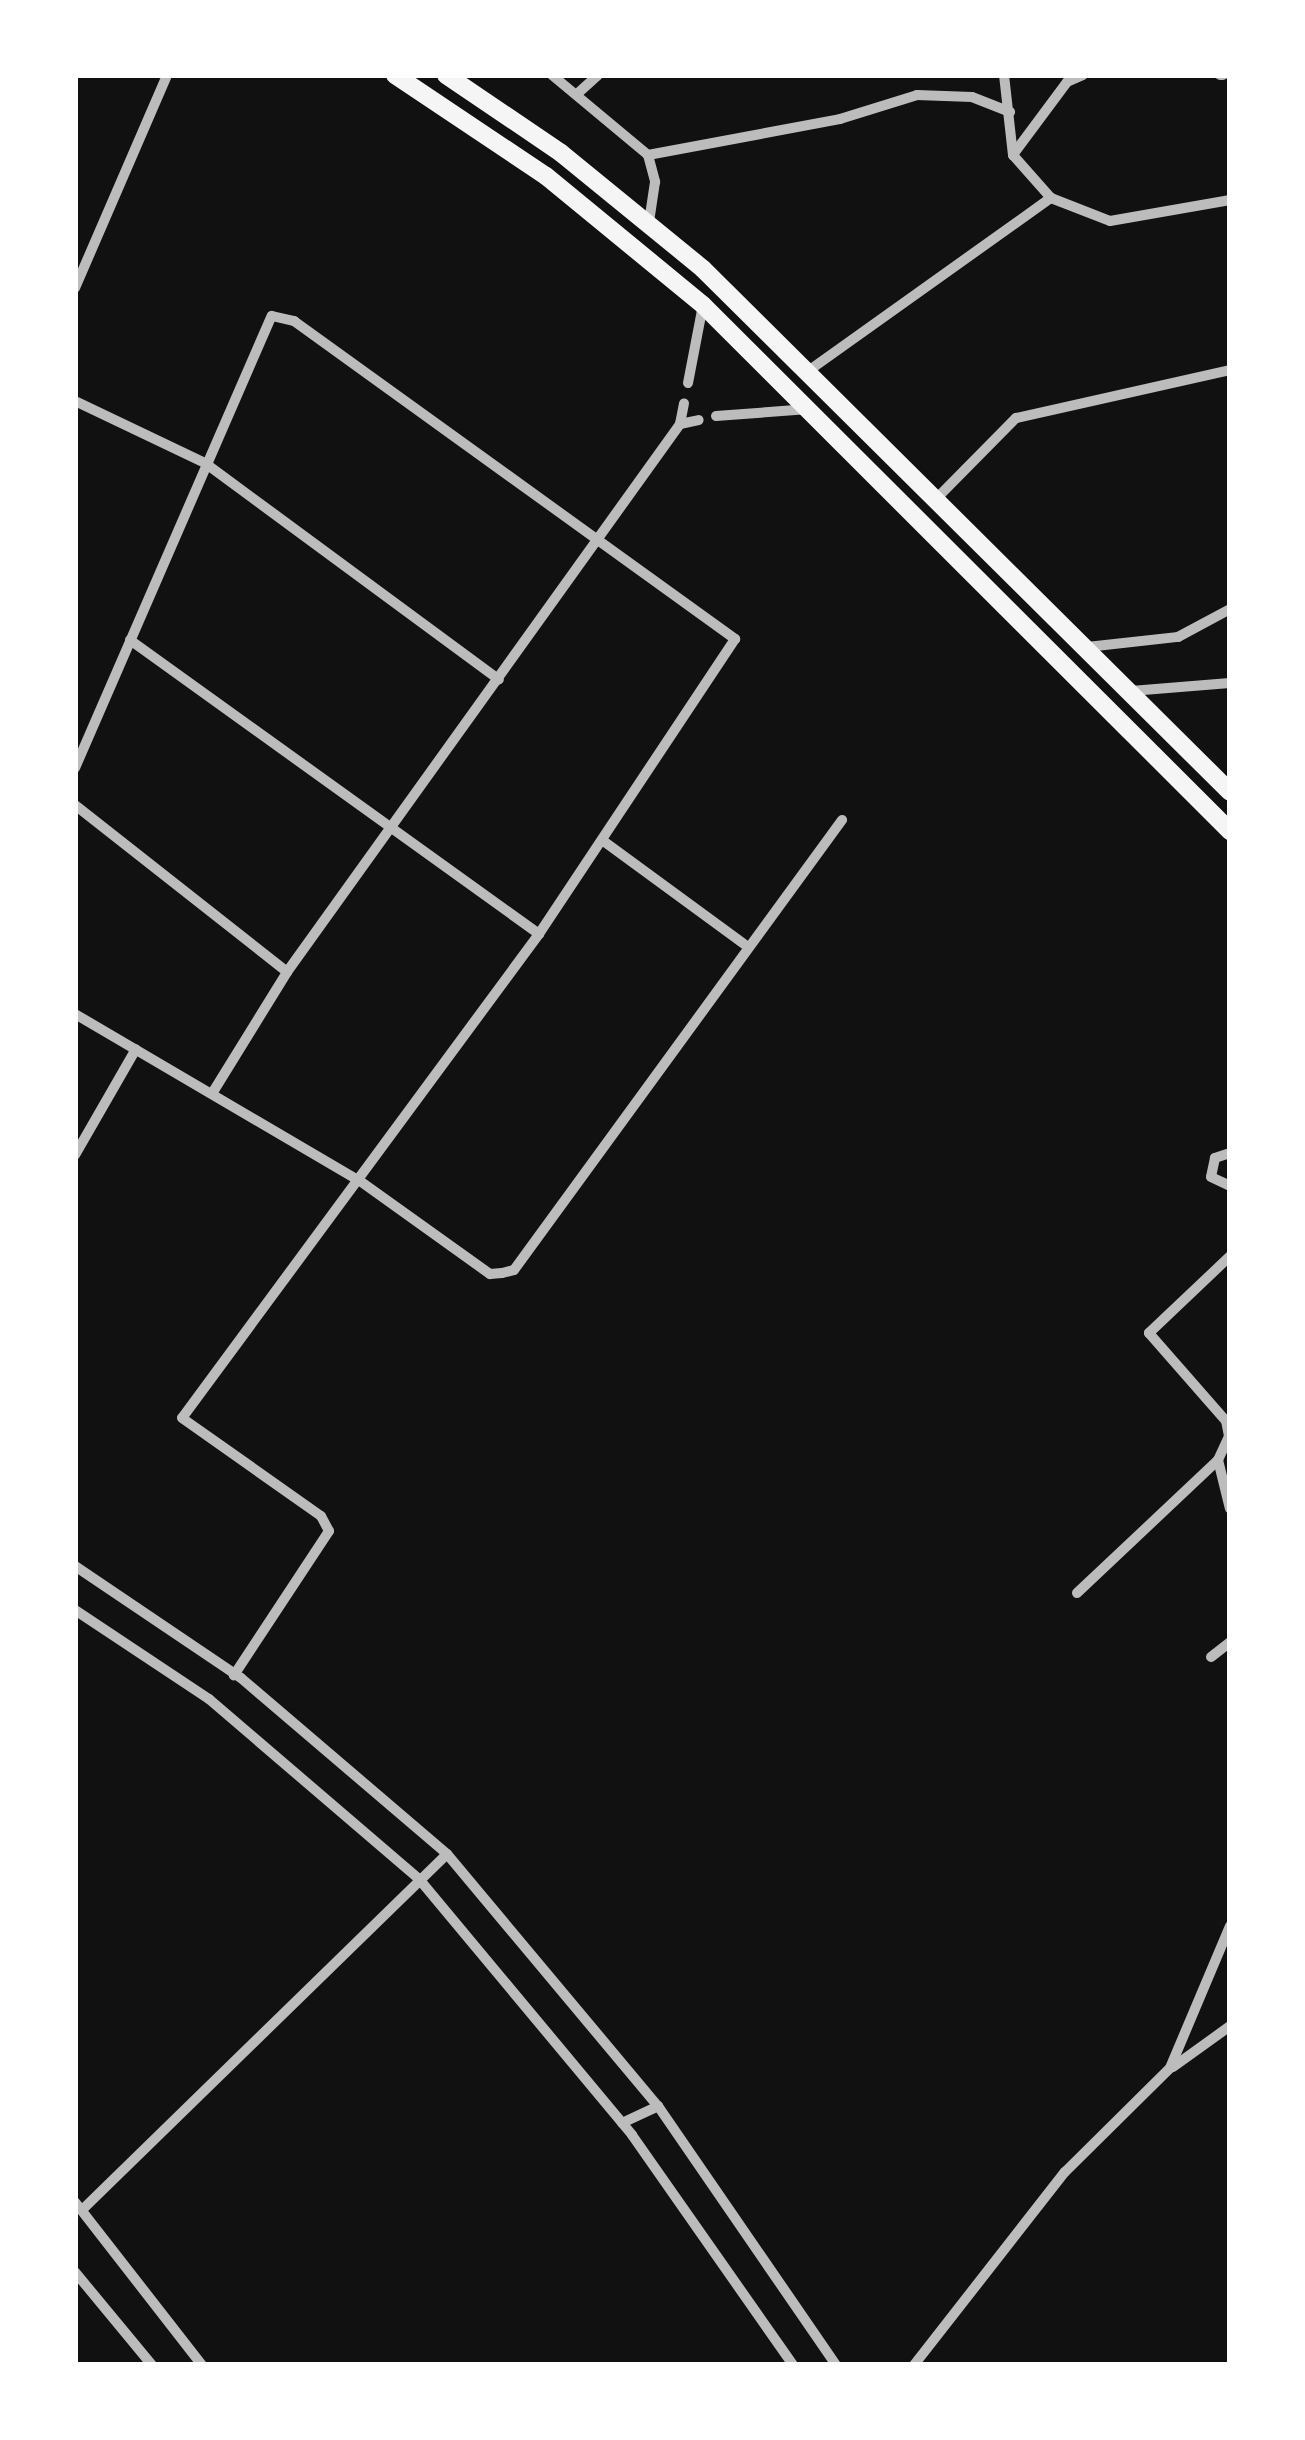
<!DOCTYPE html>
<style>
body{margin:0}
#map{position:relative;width:1305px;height:2440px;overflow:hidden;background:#111;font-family:Montserrat,sans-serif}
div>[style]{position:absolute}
.minor>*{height:10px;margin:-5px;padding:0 5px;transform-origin:5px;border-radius:5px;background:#bcbcbc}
.trunk>*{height:18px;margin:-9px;padding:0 9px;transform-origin:9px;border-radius:9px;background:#f5f5f5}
span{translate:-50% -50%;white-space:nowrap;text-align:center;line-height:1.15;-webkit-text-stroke:12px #fff;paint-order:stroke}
.frame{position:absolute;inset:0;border:78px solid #fff;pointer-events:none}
</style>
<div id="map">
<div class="minor">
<i style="left:552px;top:75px;width:125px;rotate:39.8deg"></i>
<i style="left:648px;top:155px;width:28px;rotate:75deg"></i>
<i style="left:655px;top:182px;width:40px;rotate:98.5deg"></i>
<i style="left:1004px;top:75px;width:81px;rotate:83.6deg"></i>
<i style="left:1013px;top:155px;width:57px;rotate:48.5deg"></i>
<i style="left:1220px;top:75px;width:3px"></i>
<i style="left:577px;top:94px;width:28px;rotate:-42deg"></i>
<i style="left:1015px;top:152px;width:87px;rotate:-53.4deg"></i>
<i style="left:1067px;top:82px;width:17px;rotate:-24deg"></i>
<i style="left:648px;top:155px;width:195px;rotate:-10.6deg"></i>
<i style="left:840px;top:119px;width:81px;rotate:-17.3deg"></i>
<i style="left:917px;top:95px;width:55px;rotate:2.1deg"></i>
<i style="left:972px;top:97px;width:41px;rotate:21.5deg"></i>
<i style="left:75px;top:288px;width:232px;rotate:-66.6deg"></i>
<i style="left:811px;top:369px;width:295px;rotate:-35.5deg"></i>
<i style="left:1051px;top:198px;width:63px;rotate:21.3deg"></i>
<i style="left:1110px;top:221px;width:122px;rotate:-9.9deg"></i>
<i style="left:688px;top:383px;width:79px;rotate:-79.1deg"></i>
<i style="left:75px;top:401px;width:144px;rotate:25.5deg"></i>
<i style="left:205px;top:463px;width:365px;rotate:36.4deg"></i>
<i style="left:716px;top:416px;width:93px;rotate:-4.3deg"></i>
<i style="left:680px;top:424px;width:19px;rotate:-12deg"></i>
<i style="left:937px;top:498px;width:112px;rotate:-45.4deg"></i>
<i style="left:1016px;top:418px;width:219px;rotate:-12.6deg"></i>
<i style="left:130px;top:640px;width:504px;rotate:35.71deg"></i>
<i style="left:1087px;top:647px;width:92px;rotate:-6.3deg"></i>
<i style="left:1178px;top:637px;width:59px;rotate:-28.3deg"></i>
<i style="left:1131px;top:691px;width:99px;rotate:-4.6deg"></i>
<i style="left:75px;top:768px;width:493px;rotate:-66.5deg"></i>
<i style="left:272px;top:316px;width:23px;rotate:13deg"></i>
<i style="left:294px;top:321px;width:544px;rotate:35.79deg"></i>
<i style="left:735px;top:639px;width:354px;rotate:123.6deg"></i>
<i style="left:539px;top:934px;width:601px;rotate:126.41deg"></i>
<i style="left:182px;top:1418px;width:170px;rotate:35.2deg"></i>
<i style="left:321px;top:1516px;width:17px;rotate:62deg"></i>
<i style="left:329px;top:1531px;width:173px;rotate:123.4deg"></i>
<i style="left:75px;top:805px;width:270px;rotate:38.2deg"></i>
<i style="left:602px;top:840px;width:176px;rotate:36.2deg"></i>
<i style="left:75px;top:1014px;width:330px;rotate:30.4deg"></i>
<i style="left:360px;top:1181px;width:160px;rotate:35.6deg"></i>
<i style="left:490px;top:1274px;width:12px;rotate:-5deg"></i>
<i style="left:502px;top:1273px;width:12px;rotate:-14deg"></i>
<i style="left:514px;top:1270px;width:557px;rotate:-53.91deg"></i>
<i style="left:213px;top:1092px;width:141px;rotate:-58.3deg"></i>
<i style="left:287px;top:972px;width:674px;rotate:-54.35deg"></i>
<i style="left:680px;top:424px;width:21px;rotate:-79deg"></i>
<i style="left:1230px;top:1153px;width:16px;rotate:162deg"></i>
<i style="left:1215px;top:1158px;width:19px;rotate:102deg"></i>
<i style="left:1211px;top:1177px;width:21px;rotate:25deg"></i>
<i style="left:75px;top:1155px;width:122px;rotate:-60.1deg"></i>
<i style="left:1218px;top:1460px;width:50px;rotate:76.2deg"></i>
<i style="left:75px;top:1566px;width:200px;rotate:34deg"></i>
<i style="left:241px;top:1678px;width:271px;rotate:40.5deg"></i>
<i style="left:447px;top:1854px;width:329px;rotate:50.1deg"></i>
<i style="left:658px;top:2106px;width:314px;rotate:55.5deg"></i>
<i style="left:1077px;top:1593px;width:194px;rotate:-43.3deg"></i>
<i style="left:1218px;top:1460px;width:26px;rotate:-65deg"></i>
<i style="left:1229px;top:1436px;width:15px;rotate:-101deg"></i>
<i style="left:1226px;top:1421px;width:117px;rotate:-131.2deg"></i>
<i style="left:1149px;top:1333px;width:112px;rotate:-43.5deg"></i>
<i style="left:75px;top:1610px;width:161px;rotate:33.6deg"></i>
<i style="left:209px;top:1699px;width:277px;rotate:40.6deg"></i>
<i style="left:419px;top:1879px;width:333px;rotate:50.2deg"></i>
<i style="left:632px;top:2135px;width:281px;rotate:55deg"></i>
<i style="left:1211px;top:1657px;width:24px;rotate:-38deg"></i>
<i style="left:1173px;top:2067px;width:70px;rotate:-35.7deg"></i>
<i style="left:622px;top:2123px;width:40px;rotate:-25deg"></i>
<i style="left:75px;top:2202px;width:207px;rotate:52.1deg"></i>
<i style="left:83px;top:2209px;width:508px;rotate:-44.28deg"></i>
<i style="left:75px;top:2272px;width:121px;rotate:50.4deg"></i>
<i style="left:914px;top:2365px;width:245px;rotate:-52deg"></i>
<i style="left:1065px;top:2172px;width:148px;rotate:-44.7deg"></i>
<i style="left:1170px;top:2068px;width:154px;rotate:-67.1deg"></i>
</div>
<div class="trunk">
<i style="left:395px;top:75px;width:182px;rotate:33.8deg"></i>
<i style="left:546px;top:176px;width:203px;rotate:39.4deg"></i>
<i style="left:703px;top:305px;width:745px;rotate:44.95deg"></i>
<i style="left:446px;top:75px;width:139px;rotate:34.1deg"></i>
<i style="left:561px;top:153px;width:183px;rotate:39.2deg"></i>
<i style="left:703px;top:269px;width:742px;rotate:44.78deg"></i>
</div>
<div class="frame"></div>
</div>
